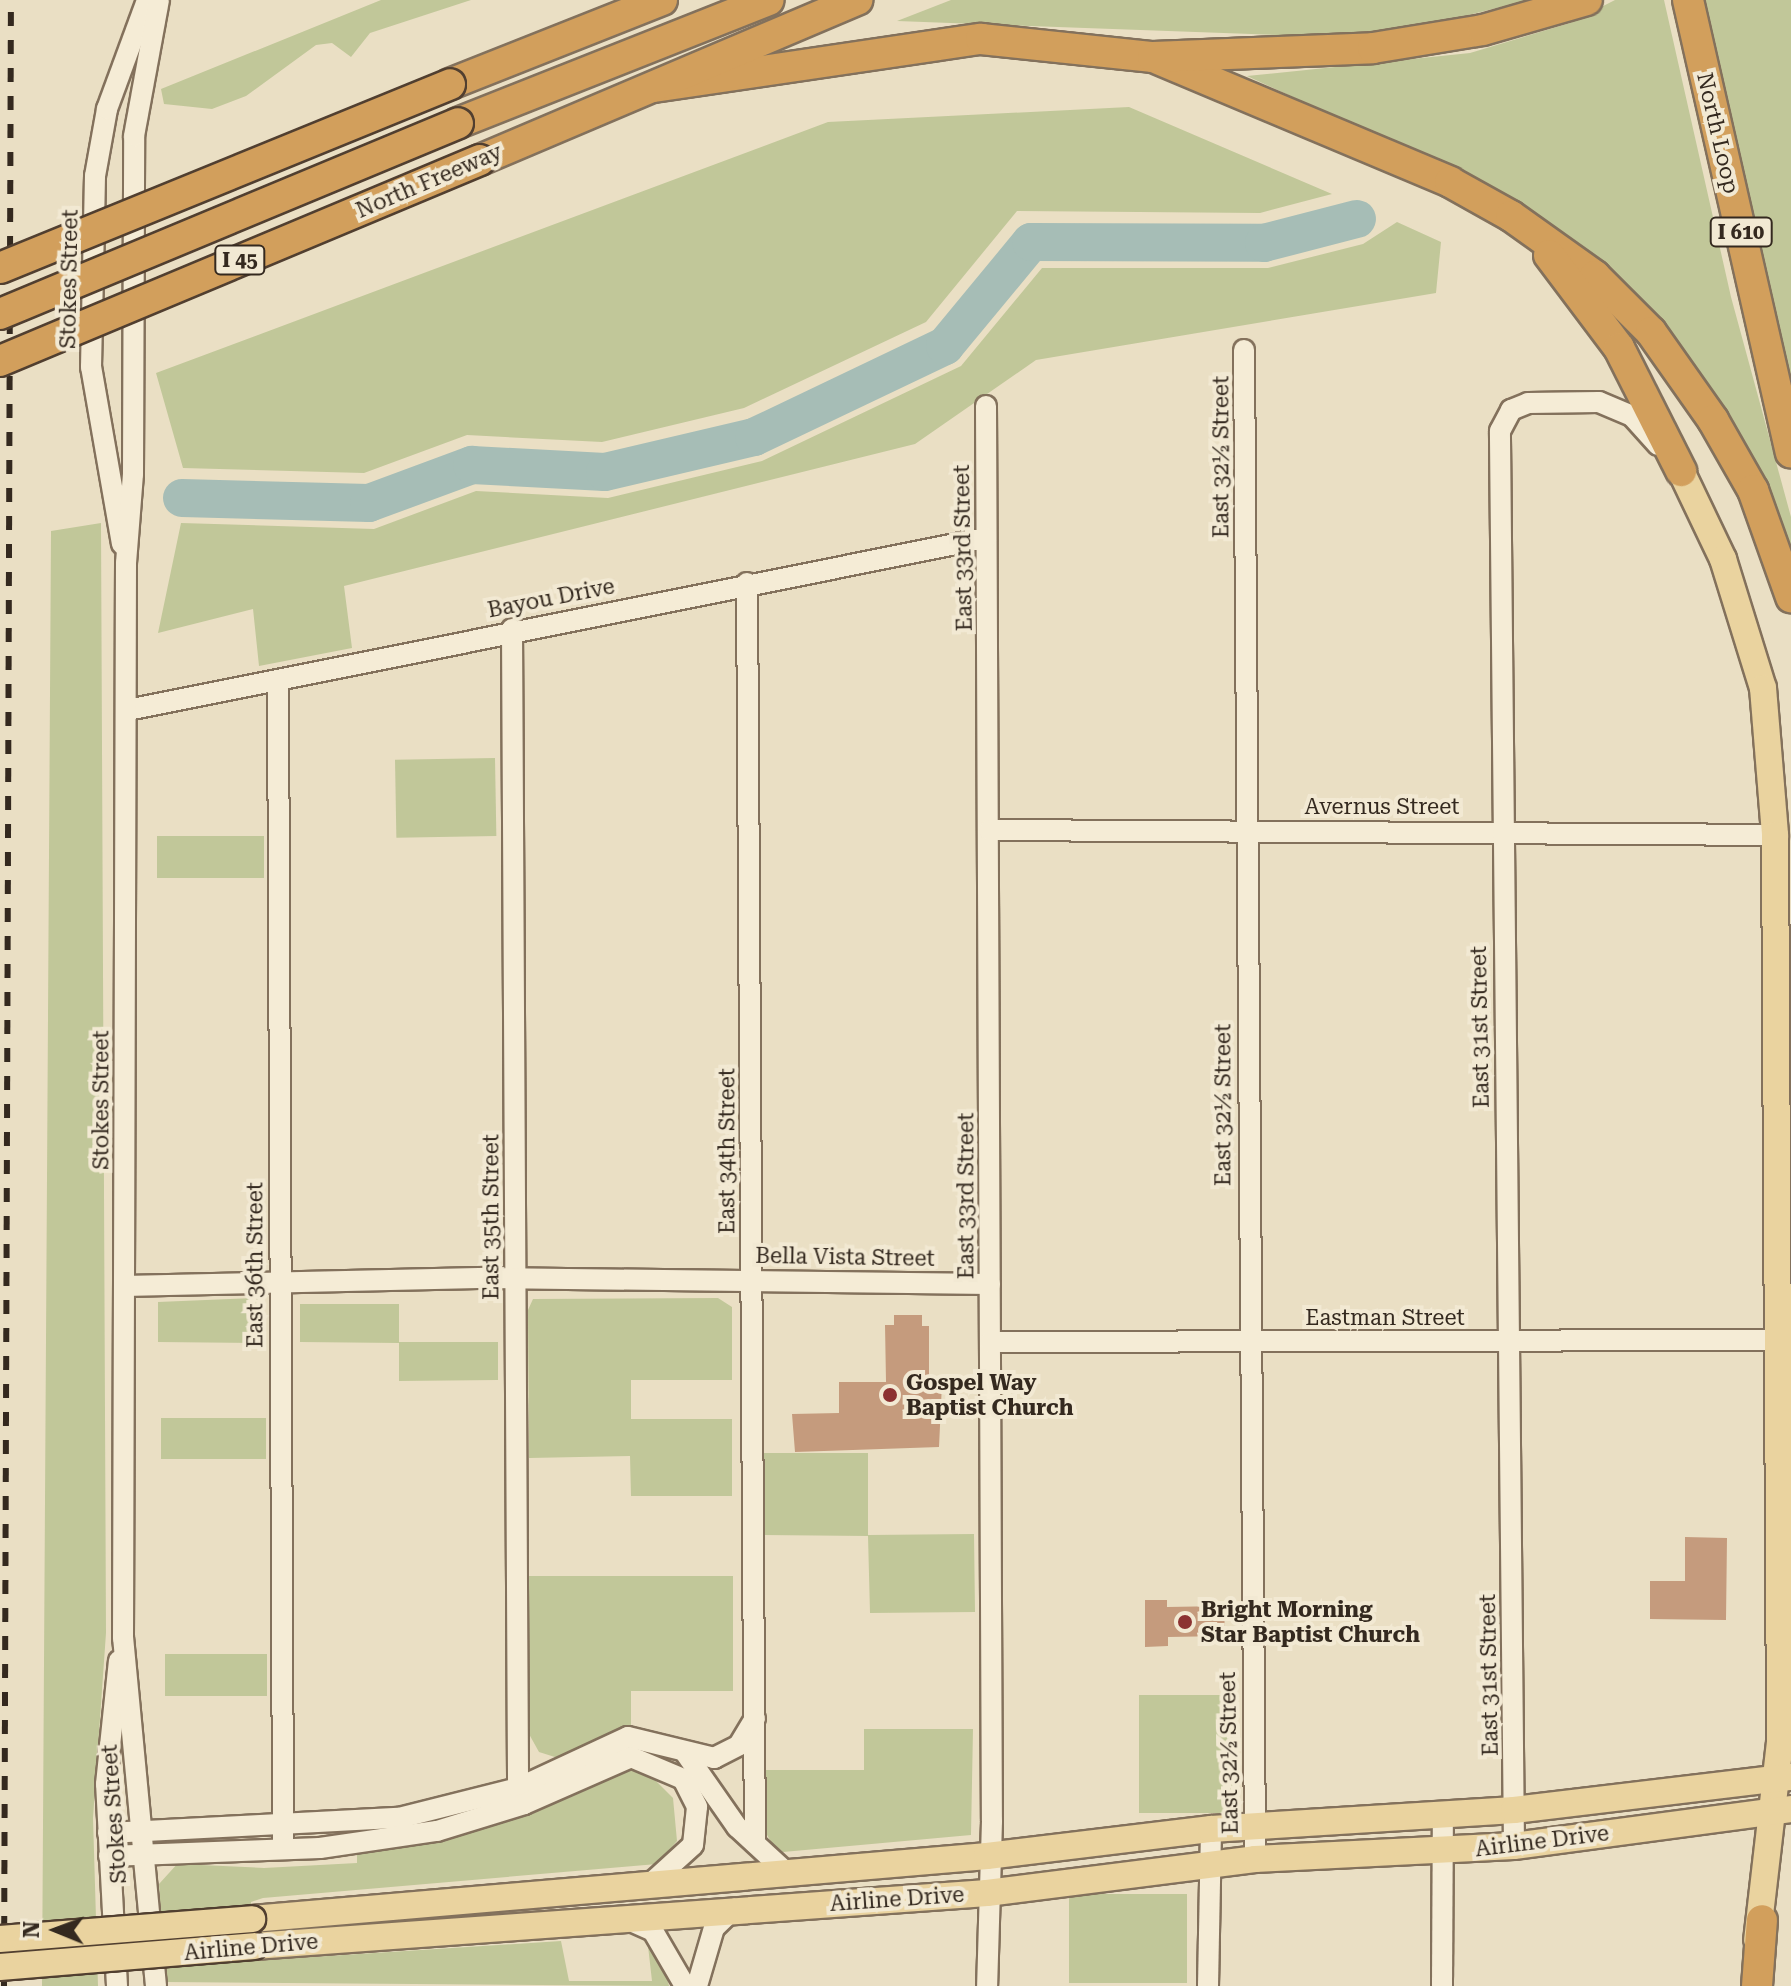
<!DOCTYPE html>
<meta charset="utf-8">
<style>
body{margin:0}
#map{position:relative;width:1791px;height:1986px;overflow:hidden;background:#eadfc4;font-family:"Roboto Serif",serif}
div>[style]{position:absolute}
.green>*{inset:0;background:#c1c799;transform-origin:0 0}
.river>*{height:38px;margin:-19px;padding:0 19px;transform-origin:19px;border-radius:19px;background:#a6bdb6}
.building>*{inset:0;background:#c59b7d}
.roads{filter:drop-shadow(2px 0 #83715c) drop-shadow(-2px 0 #83715c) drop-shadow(0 2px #83715c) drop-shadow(0 -2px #83715c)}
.minor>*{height:20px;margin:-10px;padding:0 10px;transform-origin:10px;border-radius:10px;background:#f5ecd6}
.major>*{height:26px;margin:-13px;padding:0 13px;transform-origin:13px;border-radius:13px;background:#ead39f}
.highway>*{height:30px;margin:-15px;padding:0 15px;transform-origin:15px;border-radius:15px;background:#d29f5c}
.rail>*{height:6px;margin-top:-3px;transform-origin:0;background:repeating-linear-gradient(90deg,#34291f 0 14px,transparent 0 28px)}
.bridges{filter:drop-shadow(2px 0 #513f30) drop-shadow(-2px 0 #513f30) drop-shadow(0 2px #513f30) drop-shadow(0 -2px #513f30)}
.major-bridge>*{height:26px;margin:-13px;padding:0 13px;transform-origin:13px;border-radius:13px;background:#ead39f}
.highway-bridge>*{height:30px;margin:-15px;padding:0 15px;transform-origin:15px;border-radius:15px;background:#d29f5c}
.dots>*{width:22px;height:22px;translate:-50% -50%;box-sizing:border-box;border:4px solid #f2e9d3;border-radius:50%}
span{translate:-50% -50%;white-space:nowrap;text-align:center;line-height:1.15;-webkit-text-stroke:8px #f2e9d3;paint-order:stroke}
.shield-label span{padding:2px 6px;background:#f2e9d3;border:2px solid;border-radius:6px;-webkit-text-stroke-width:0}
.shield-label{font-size:20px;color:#34291f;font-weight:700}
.street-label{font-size:22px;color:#34291f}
.poi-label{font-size:22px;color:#34291f;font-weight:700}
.left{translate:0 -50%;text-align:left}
.north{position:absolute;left:16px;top:1890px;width:80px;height:80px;-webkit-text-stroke:6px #f2e9d3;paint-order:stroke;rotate:271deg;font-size:22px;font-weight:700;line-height:32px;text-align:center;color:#34291f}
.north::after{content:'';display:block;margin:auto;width:28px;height:36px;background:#34291f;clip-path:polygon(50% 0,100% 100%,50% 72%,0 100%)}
</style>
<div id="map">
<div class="green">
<i style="clip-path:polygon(381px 0,471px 0,370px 33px,351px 57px,332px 43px,316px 45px,246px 96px,212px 109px,164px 104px,161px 89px)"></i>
<i style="clip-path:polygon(951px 0,1529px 0,1416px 28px,1332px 37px,897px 21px)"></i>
<i style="clip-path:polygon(1615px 0,1664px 0,1731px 297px,1791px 517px,1791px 557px,1713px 398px,1463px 175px,1247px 76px,1470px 53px,1570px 23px)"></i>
<i style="clip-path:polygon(1702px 0,1791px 0,1791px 392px)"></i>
<i style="clip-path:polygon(1129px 107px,1332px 194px,1260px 213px,1017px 211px,926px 322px,744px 408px,602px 442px,467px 435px,364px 473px,183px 468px,156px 373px,828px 122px)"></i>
<i style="clip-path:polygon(1397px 222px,1441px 242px,1436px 293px,1036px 360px,915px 444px,344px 586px,352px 648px,259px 666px,253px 609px,158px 633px,181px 523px,374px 529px,476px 491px,608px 498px,762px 461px,961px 366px,1042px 268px,1268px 268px,1363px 244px)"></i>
<i style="clip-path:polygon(101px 523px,106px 1633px,93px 1818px,98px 1986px,42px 1986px,51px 531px)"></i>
<i style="left:495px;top:758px;width:78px;height:100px;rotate:89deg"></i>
<i style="left:264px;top:836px;width:42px;height:107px;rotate:90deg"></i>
<i style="clip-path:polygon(254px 1298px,264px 1301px,264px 1343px,158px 1342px,158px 1302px)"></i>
<i style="clip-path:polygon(718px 1298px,732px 1307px,732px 1380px,631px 1380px,631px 1419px,732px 1419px,732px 1496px,631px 1496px,630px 1456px,529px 1458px,528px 1310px,533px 1299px)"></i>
<i style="clip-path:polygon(300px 1304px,399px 1304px,399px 1342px,498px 1342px,498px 1380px,399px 1381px,399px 1343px,300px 1342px)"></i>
<i style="left:266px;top:1418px;width:41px;height:105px;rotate:90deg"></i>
<i style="clip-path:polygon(763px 1453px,868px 1453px,868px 1535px,974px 1534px,975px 1612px,870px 1613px,868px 1536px,763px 1535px)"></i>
<i style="clip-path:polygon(529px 1576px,733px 1576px,733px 1691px,631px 1691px,631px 1726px,558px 1758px,539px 1752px,529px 1734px)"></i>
<i style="left:165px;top:1654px;width:102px;height:42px"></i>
<i style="left:1233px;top:1695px;width:118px;height:94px;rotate:90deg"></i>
<i style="clip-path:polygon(864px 1729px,973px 1729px,971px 1835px,783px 1852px,771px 1842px,762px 1826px,763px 1770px,864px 1770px)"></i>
<i style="clip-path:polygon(628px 1770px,650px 1775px,673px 1798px,677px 1841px,657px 1864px,263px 1898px,251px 1902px,252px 1961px,561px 1941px,569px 1981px,652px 1981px,648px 1946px,664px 1965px,669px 1986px,165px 1982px,159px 1884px,179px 1862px,201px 1859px,201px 1865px,264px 1868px,357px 1863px,357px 1854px,522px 1816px)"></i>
<i style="left:1187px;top:1894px;width:89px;height:118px;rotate:90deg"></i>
</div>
<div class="river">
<i style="left:182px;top:498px;width:187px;rotate:1.5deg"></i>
<i style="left:369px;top:503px;width:110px;rotate:-20.3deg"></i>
<i style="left:472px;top:465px;width:133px;rotate:3deg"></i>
<i style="left:605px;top:472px;width:153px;rotate:-13.2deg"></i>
<i style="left:754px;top:437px;width:212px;rotate:-25.5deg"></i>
<i style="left:945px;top:346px;width:135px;rotate:-50.4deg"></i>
<i style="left:1031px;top:242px;width:233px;rotate:0.2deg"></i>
<i style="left:1264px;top:243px;width:96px;rotate:-14.5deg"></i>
</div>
<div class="building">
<i style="clip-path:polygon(894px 1315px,922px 1315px,922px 1326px,929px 1326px,929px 1383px,942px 1383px,939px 1447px,795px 1452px,792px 1414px,839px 1413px,839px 1382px,886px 1382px,885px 1325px,894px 1325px)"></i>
<i style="clip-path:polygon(1685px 1537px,1727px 1538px,1726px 1620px,1650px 1619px,1650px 1581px,1685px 1581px)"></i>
<i style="clip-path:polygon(1145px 1600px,1167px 1600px,1167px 1607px,1224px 1606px,1225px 1636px,1168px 1637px,1168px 1646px,1145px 1647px)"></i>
</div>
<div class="roads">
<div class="minor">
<i style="left:1244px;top:350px;width:1509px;rotate:89.58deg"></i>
<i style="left:986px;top:406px;width:1415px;rotate:89.76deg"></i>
<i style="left:992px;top:1821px;width:165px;rotate:91.7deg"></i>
<i style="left:122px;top:544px;width:180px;rotate:-99.9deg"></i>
<i style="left:91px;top:367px;width:191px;rotate:-88.8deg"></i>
<i style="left:95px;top:176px;width:68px;rotate:-79.8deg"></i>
<i style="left:107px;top:109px;width:116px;rotate:-69.8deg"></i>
<i style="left:747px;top:583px;width:1260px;rotate:89.64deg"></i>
<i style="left:512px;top:629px;width:1159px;rotate:89.7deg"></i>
<i style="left:518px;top:1788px;width:17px;rotate:69deg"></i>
<i style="left:278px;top:682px;width:1166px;rotate:89.75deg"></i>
<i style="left:128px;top:710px;width:875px;rotate:-11.34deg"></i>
<i style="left:989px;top:830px;width:786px;rotate:0.36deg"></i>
<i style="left:124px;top:1286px;width:366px;rotate:-1.3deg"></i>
<i style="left:490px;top:1278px;width:500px;rotate:0.69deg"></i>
<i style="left:990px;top:1342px;width:790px;rotate:-0.15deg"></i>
<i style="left:684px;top:1751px;width:93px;rotate:55.1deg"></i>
<i style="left:737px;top:1827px;width:67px;rotate:42.6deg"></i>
<i style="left:108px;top:1833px;width:291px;rotate:-3deg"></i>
<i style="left:399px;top:1818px;width:123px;rotate:-14.1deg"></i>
<i style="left:518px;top:1788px;width:121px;rotate:-24.9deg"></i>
<i style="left:628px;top:1737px;width:89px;rotate:13.7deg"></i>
<i style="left:714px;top:1758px;width:28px;rotate:-27deg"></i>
<i style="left:739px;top:1745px;width:31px;rotate:-59deg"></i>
<i style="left:1514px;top:1846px;width:1415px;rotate:-90.57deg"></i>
<i style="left:1500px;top:431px;width:24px;rotate:-62deg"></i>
<i style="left:1511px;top:410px;width:18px;rotate:-22deg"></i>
<i style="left:1528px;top:403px;width:71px;rotate:-0.8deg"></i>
<i style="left:1599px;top:402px;width:36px;rotate:23deg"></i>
<i style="left:1632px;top:416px;width:39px;rotate:48deg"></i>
<i style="left:109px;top:1856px;width:211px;rotate:-2.2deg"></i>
<i style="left:320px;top:1848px;width:118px;rotate:-8.3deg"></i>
<i style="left:437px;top:1831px;width:91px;rotate:-17.2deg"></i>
<i style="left:524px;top:1804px;width:117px;rotate:-23.7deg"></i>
<i style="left:631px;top:1757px;width:56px;rotate:22.9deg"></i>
<i style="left:683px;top:1779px;width:31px;rotate:63deg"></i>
<i style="left:697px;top:1807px;width:38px;rotate:96deg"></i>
<i style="left:693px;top:1845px;width:59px;rotate:137.7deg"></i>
<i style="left:631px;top:1921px;width:24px;rotate:24deg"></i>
<i style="left:653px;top:1931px;width:64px;rotate:59.8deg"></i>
<i style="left:117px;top:1986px;width:202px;rotate:-93.1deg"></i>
<i style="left:106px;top:1784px;width:124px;rotate:-84deg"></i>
<i style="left:156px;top:1986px;width:350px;rotate:-95.4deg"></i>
<i style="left:123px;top:1638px;width:1075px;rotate:-89.84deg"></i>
<i style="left:126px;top:563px;width:89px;rotate:-85.5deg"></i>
<i style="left:133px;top:474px;width:338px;rotate:-89.8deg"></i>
<i style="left:134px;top:136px;width:138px;rotate:-79.6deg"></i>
<i style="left:697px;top:1986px;width:60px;rotate:-73.7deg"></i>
<i style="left:714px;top:1928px;width:28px;rotate:-44deg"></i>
<i style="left:1208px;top:1986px;width:157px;rotate:-88.9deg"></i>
<i style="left:1442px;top:1986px;width:169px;rotate:-89.7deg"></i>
</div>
<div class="major">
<i style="left:1681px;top:471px;width:98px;rotate:64.5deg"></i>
<i style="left:1723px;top:559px;width:135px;rotate:72.8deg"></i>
<i style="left:1763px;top:688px;width:147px;rotate:85.3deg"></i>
<i style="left:1775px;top:835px;width:907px;rotate:89.68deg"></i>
<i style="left:1780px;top:1742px;width:199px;rotate:96.6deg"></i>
<i style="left:252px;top:1919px;width:738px;rotate:-4.9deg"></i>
<i style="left:987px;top:1856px;width:226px;rotate:-6.9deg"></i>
<i style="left:1211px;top:1829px;width:304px;rotate:-3.6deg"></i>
<i style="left:1514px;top:1810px;width:279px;rotate:-6.8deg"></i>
<i style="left:254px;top:1946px;width:735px;rotate:-4.14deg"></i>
<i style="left:987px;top:1893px;width:270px;rotate:-7.2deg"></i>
<i style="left:1255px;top:1859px;width:259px;rotate:-2.9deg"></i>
<i style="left:1514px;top:1846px;width:279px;rotate:-7.6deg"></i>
</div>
<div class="highway">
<i style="left:1688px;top:0;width:464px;rotate:77.2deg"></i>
<i style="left:1158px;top:59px;width:317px;rotate:22.8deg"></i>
<i style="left:1450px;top:182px;width:70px;rotate:29.1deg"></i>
<i style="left:1511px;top:216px;width:103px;rotate:35.5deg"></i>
<i style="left:1595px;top:276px;width:79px;rotate:45deg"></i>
<i style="left:1651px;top:332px;width:108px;rotate:54.8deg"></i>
<i style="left:1713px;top:420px;width:81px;rotate:60.3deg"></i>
<i style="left:1753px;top:490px;width:114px;rotate:70.4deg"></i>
<i style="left:450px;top:84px;width:228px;rotate:-21.6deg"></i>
<i style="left:654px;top:87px;width:331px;rotate:-8.4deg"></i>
<i style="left:981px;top:39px;width:173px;rotate:6deg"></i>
<i style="left:1153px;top:57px;width:220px;rotate:-2.3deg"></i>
<i style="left:1373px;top:48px;width:111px;rotate:-9.3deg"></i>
<i style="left:1483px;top:30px;width:108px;rotate:-16.1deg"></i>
<i style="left:458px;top:123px;width:334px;rotate:-21.6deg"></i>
<i style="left:480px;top:160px;width:410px;rotate:-23deg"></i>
<i style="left:1549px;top:255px;width:116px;rotate:53deg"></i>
<i style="left:1619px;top:348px;width:138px;rotate:63.2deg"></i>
<i style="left:1757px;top:1986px;width:66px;rotate:-85.7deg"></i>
</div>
</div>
<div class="rail">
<i style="left:4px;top:1986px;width:1986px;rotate:-89.8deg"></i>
</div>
<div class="bridges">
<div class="major-bridge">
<i style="left:0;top:1939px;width:253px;rotate:-4.5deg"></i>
<i style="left:0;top:1967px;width:255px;rotate:-4.7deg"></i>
</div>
<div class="highway-bridge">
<i style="left:0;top:268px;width:486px;rotate:-22.2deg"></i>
<i style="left:0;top:314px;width:496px;rotate:-22.6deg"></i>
<i style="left:0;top:361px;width:520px;rotate:-22.72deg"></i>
</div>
</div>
<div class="dots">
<i style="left:890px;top:1395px;background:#8c3232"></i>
<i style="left:1185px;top:1622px;background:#8c3232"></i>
</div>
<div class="shield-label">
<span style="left:1741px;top:232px">I 610</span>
<span style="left:240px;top:260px">I 45</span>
</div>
<div class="street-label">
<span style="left:1718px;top:133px;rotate:77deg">North Loop</span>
<span style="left:429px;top:181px;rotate:-23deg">North Freeway</span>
<span style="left:69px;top:279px;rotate:-89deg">Stokes Street</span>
<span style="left:1221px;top:457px;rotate:-90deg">East 32½ Street</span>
<span style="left:963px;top:548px;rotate:-91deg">East 33rd Street</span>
<span style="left:551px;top:598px;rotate:-11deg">Bayou Drive</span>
<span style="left:1382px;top:807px">Avernus Street</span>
<span style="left:1480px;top:1027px;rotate:-91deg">East 31st Street</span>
<span style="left:101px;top:1100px;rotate:-90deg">Stokes Street</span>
<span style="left:1223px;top:1105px;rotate:-90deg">East 32½ Street</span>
<span style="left:727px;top:1151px;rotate:-90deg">East 34th Street</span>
<span style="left:966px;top:1196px;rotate:-90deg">East 33rd Street</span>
<span style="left:491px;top:1217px;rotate:-90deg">East 35th Street</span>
<span style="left:845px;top:1257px;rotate:1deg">Bella Vista Street</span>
<span style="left:255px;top:1265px;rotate:-90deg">East 36th Street</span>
<span style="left:1385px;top:1318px">Eastman Street</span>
<span style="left:1489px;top:1675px;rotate:-91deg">East 31st Street</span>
<span style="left:1229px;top:1753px;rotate:-91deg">East 32½ Street</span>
<span style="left:114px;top:1814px;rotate:-94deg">Stokes Street</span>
<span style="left:1542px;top:1841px;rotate:-7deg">Airline Drive</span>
<span style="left:897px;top:1899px;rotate:-4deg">Airline Drive</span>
<span style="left:251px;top:1947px;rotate:-5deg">Airline Drive</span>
</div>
<div class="poi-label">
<span class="left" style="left:906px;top:1395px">Gospel Way<br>Baptist Church</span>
<span class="left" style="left:1201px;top:1622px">Bright Morning<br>Star Baptist Church</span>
</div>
<div class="north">N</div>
</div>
